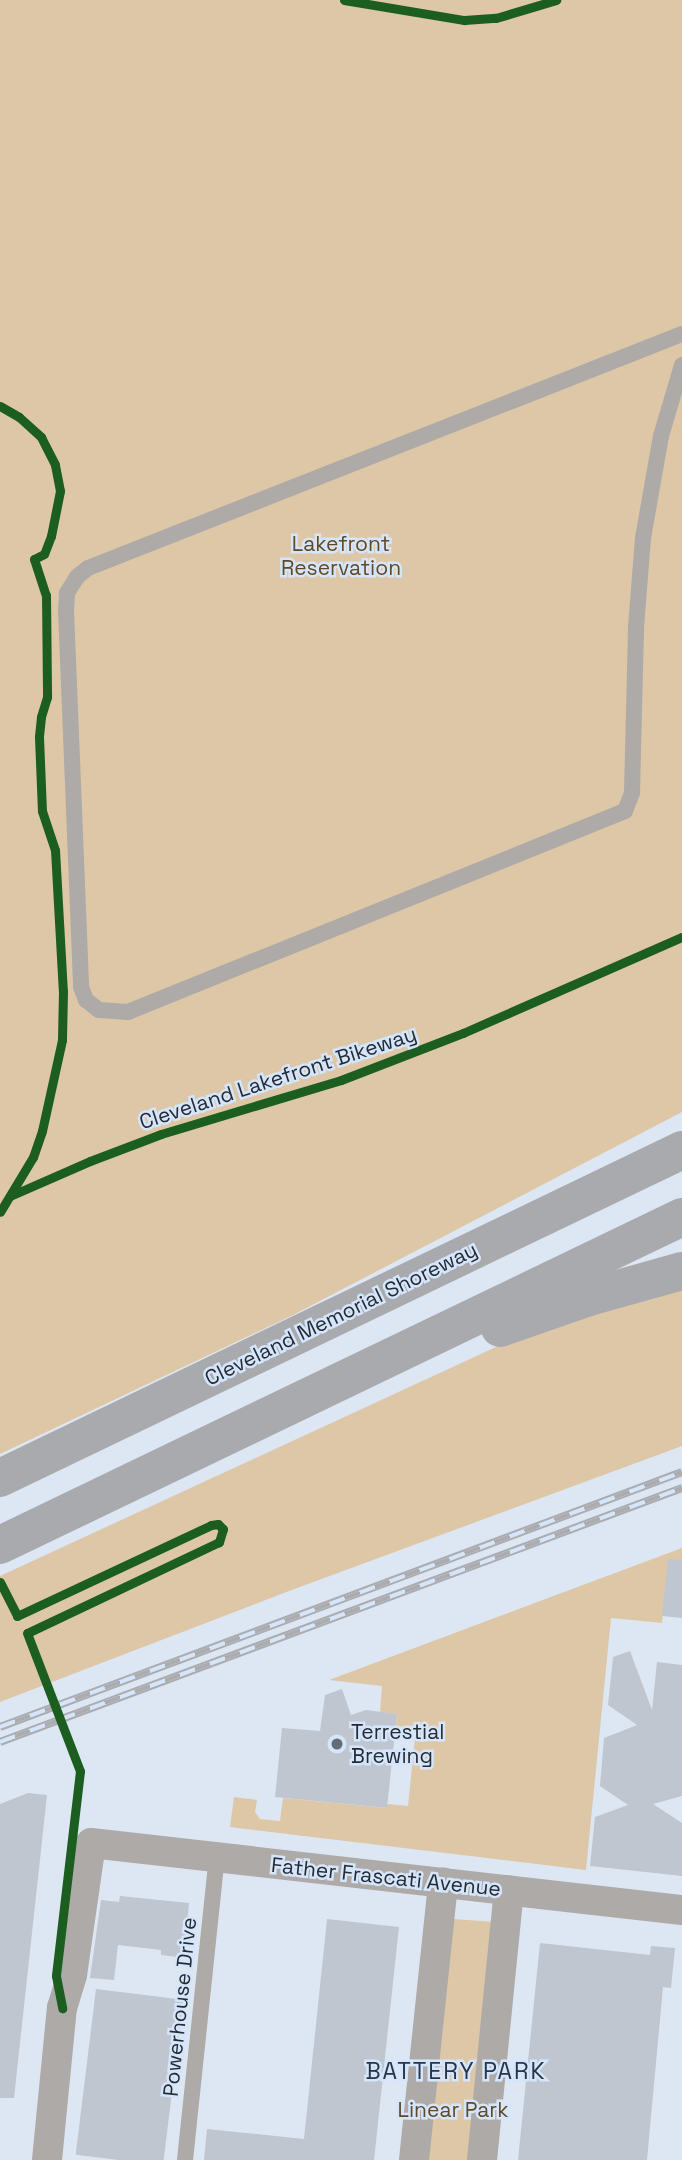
<!DOCTYPE html>
<style>
body{margin:0}
#map{position:relative;width:682px;height:2160px;overflow:hidden;background:#dde6f3;font-family:"Space Grotesk",sans-serif}
div>[style]{position:absolute}
.green>*{inset:0;background:#ddc7a7;transform-origin:0 0}
.building>*{inset:0;background:#bfc6d0;transform-origin:0 0}
.service>*{height:16px;margin:-8px;padding:0 8px;transform-origin:8px;border-radius:8px;background:#adaaa8}
.minor>*{height:30px;margin:-15px;padding:0 15px;transform-origin:15px;border-radius:15px;background:#adaaa8}
.motorway>*{height:38px;margin:-19px;padding:0 19px;transform-origin:19px;border-radius:19px;background:#a9aaad}
.rail>*{height:8px;margin-top:-4px;transform-origin:0;background:repeating-linear-gradient(90deg,#d5e5fb 0 16px,#abacb0 0 32px);box-sizing:border-box;border-block:2px solid #abacb0}
.cycleway>*{height:9px;margin:-4.5px;padding:0 4.5px;transform-origin:4.5px;border-radius:4.5px;background:#1b5e20}
.dots>*{width:19px;height:19px;translate:-50% -50%;box-sizing:border-box;border:4px solid #d5e5fb;border-radius:50%}
span{translate:-50% -50%;white-space:nowrap;text-align:center;line-height:1.15;-webkit-text-stroke:5px #d5e5fb;paint-order:stroke}
.park-label{font-size:21px;color:#624925}
.street-label{font-size:21px;color:#252b33}
.poi-label{font-size:21px;color:#252b33}
.left{translate:0 -50%;text-align:left}
.neighbourhood-label{font-size:23px;color:#283546;letter-spacing:2px}
</style>
<div id="map">
<div class="green">
<i style="clip-path:polygon(0 0,682px 0,682px 1112px,291px 1316px,0 1454px)"></i>
<i style="clip-path:polygon(682px 1261px,682px 1446px,289px 1591px,0 1702px,0 1576px)"></i>
<i style="clip-path:polygon(682px 1548px,682px 1576px,667px 1573px,662px 1623px,611px 1618px,586px 1870px,230px 1827px,234px 1797px,257px 1800px,255px 1812px,260px 1819px,280px 1821px,283px 1798px,386px 1808px,388px 1804px,408px 1806px,416px 1728px,396px 1726px,397px 1714px,380px 1712px,382px 1686px,329px 1680px)"></i>
<i style="left:439px;top:1918px;width:67px;height:243px;rotate:4deg"></i>
</div>
<div class="building">
<i style="clip-path:polygon(668px 1559px,682px 1560px,682px 1618px,662px 1616px)"></i>
<i style="clip-path:polygon(630px 1651px,652px 1710px,657px 1662px,682px 1665px,682px 1796px,653px 1804px,682px 1823px,682px 1876px,590px 1866px,595px 1817px,628px 1805px,600px 1786px,604px 1738px,637px 1725px,608px 1705px,613px 1657px)"></i>
<i style="clip-path:polygon(342px 1689px,351px 1715px,366px 1710px,397px 1714px,387px 1808px,275px 1797px,282px 1728px,320px 1731px,325px 1695px)"></i>
<i style="clip-path:polygon(28px 1793px,47px 1795px,14px 2098px,0 2098px,0 1804px)"></i>
<i style="clip-path:polygon(120px 1896px,189px 1903px,184px 1958px,161px 1955px,161px 1950px,118px 1945px,114px 1980px,90px 1978px,101px 1900px,119px 1902px)"></i>
<i style="clip-path:polygon(327px 1919px,399px 1927px,374px 2160px,204px 2160px,207px 2129px,304px 2139px)"></i>
<i style="clip-path:polygon(540px 1943px,650px 1955px,651px 1946px,675px 1948px,671px 1988px,663px 1987px,647px 2160px,518px 2160px)"></i>
<i style="left:96px;top:1989px;width:88px;height:167px;rotate:7deg"></i>
</div>
<div class="service">
<i style="left:682px;top:334px;width:638px;rotate:158.5deg"></i>
<i style="left:88px;top:568px;width:14px;rotate:141deg"></i>
<i style="left:77px;top:577px;width:19px;rotate:122deg"></i>
<i style="left:67px;top:593px;width:17px;rotate:93deg"></i>
<i style="left:66px;top:610px;width:377px;rotate:87.7deg"></i>
<i style="left:81px;top:987px;width:14px;rotate:69deg"></i>
<i style="left:86px;top:1000px;width:16px;rotate:38deg"></i>
<i style="left:99px;top:1010px;width:29px;rotate:4deg"></i>
<i style="left:128px;top:1012px;width:536px;rotate:-22.02deg"></i>
<i style="left:625px;top:811px;width:19px;rotate:-69deg"></i>
<i style="left:632px;top:793px;width:166px;rotate:-88.6deg"></i>
<i style="left:636px;top:627px;width:89px;rotate:-85.5deg"></i>
<i style="left:643px;top:538px;width:104px;rotate:-80deg"></i>
<i style="left:661px;top:436px;width:74px;rotate:-73.5deg"></i>
<i style="left:185px;top:2160px;width:304px;rotate:-84deg"></i>
</div>
<div class="minor">
<i style="left:47px;top:2160px;width:153px;rotate:-84.4deg"></i>
<i style="left:62px;top:2008px;width:34px;rotate:-73deg"></i>
<i style="left:72px;top:1975px;width:133px;rotate:-81.8deg"></i>
<i style="left:91px;top:1843px;width:595px;rotate:6.47deg"></i>
<i style="left:414px;top:2160px;width:279px;rotate:-84deg"></i>
<i style="left:482px;top:2160px;width:271px;rotate:-84.3deg"></i>
</div>
<div class="motorway">
<i style="left:500px;top:1328px;width:94px;rotate:-19.2deg"></i>
<i style="left:589px;top:1297px;width:97px;rotate:-15.6deg"></i>
<i style="left:0;top:1478px;width:757px;rotate:-25.68deg"></i>
<i style="left:0;top:1545px;width:757px;rotate:-25.68deg"></i>
</div>
<div class="rail">
<i style="left:0;top:1727px;width:728px;rotate:-20.5deg"></i>
<i style="left:0;top:1742px;width:728px;rotate:-20.43deg"></i>
</div>
<div class="cycleway">
<i style="left:344px;top:0;width:122px;rotate:9.5deg"></i>
<i style="left:464px;top:20px;width:32px;rotate:-4deg"></i>
<i style="left:496px;top:18px;width:63px;rotate:-16.7deg"></i>
<i style="left:0;top:406px;width:22px;rotate:30deg"></i>
<i style="left:19px;top:417px;width:30px;rotate:42deg"></i>
<i style="left:41px;top:437px;width:31px;rotate:63deg"></i>
<i style="left:55px;top:465px;width:26px;rotate:79deg"></i>
<i style="left:60px;top:491px;width:46px;rotate:101.3deg"></i>
<i style="left:51px;top:536px;width:19px;rotate:111deg"></i>
<i style="left:44px;top:554px;width:11px;rotate:153deg"></i>
<i style="left:34px;top:559px;width:38px;rotate:72deg"></i>
<i style="left:46px;top:595px;width:102px;rotate:89.4deg"></i>
<i style="left:47px;top:697px;width:21px;rotate:107deg"></i>
<i style="left:41px;top:717px;width:20px;rotate:96deg"></i>
<i style="left:39px;top:737px;width:74px;rotate:87.7deg"></i>
<i style="left:42px;top:811px;width:41px;rotate:71.6deg"></i>
<i style="left:55px;top:850px;width:141px;rotate:86.8deg"></i>
<i style="left:63px;top:991px;width:49px;rotate:91.2deg"></i>
<i style="left:62px;top:1040px;width:93px;rotate:102.4deg"></i>
<i style="left:42px;top:1131px;width:28px;rotate:109deg"></i>
<i style="left:33px;top:1157px;width:64px;rotate:121deg"></i>
<i style="left:10px;top:1196px;width:87px;rotate:-23.6deg"></i>
<i style="left:90px;top:1161px;width:76px;rotate:-20.8deg"></i>
<i style="left:161px;top:1134px;width:188px;rotate:-16.7deg"></i>
<i style="left:341px;top:1080px;width:131px;rotate:-21.1deg"></i>
<i style="left:463px;top:1033px;width:239px;rotate:-23.7deg"></i>
<i style="left:0;top:1582px;width:38px;rotate:63deg"></i>
<i style="left:17px;top:1616px;width:214px;rotate:-25.1deg"></i>
<i style="left:211px;top:1525px;width:7px;rotate:-8deg"></i>
<i style="left:218px;top:1524px;width:7px;rotate:45deg"></i>
<i style="left:223px;top:1529px;width:14px;rotate:107deg"></i>
<i style="left:219px;top:1542px;width:212px;rotate:154.6deg"></i>
<i style="left:27px;top:1633px;width:148px;rotate:69deg"></i>
<i style="left:80px;top:1771px;width:206px;rotate:96.7deg"></i>
<i style="left:56px;top:1976px;width:33px;rotate:79deg"></i>
</div>
<div class="dots">
<i style="left:337px;top:1744px;background:#656c76"></i>
</div>
<div class="park-label">
<span style="left:341px;top:556px">Lakefront<br>Reservation</span>
<span style="left:453px;top:2110px">Linear Park</span>
</div>
<div class="street-label">
<span style="left:278px;top:1078px;rotate:-18deg">Cleveland Lakefront Bikeway</span>
<span style="left:341px;top:1314px;rotate:-26deg">Cleveland Memorial Shoreway</span>
<span style="left:386px;top:1877px;rotate:6deg">Father Frascati Avenue</span>
<span style="left:180px;top:2007px;rotate:-84deg">Powerhouse Drive</span>
</div>
<div class="poi-label">
<span class="left" style="left:351px;top:1744px">Terrestial<br>Brewing</span>
</div>
<div class="neighbourhood-label">
<span style="left:456px;top:2071px">BATTERY PARK</span>
</div>
</div>
